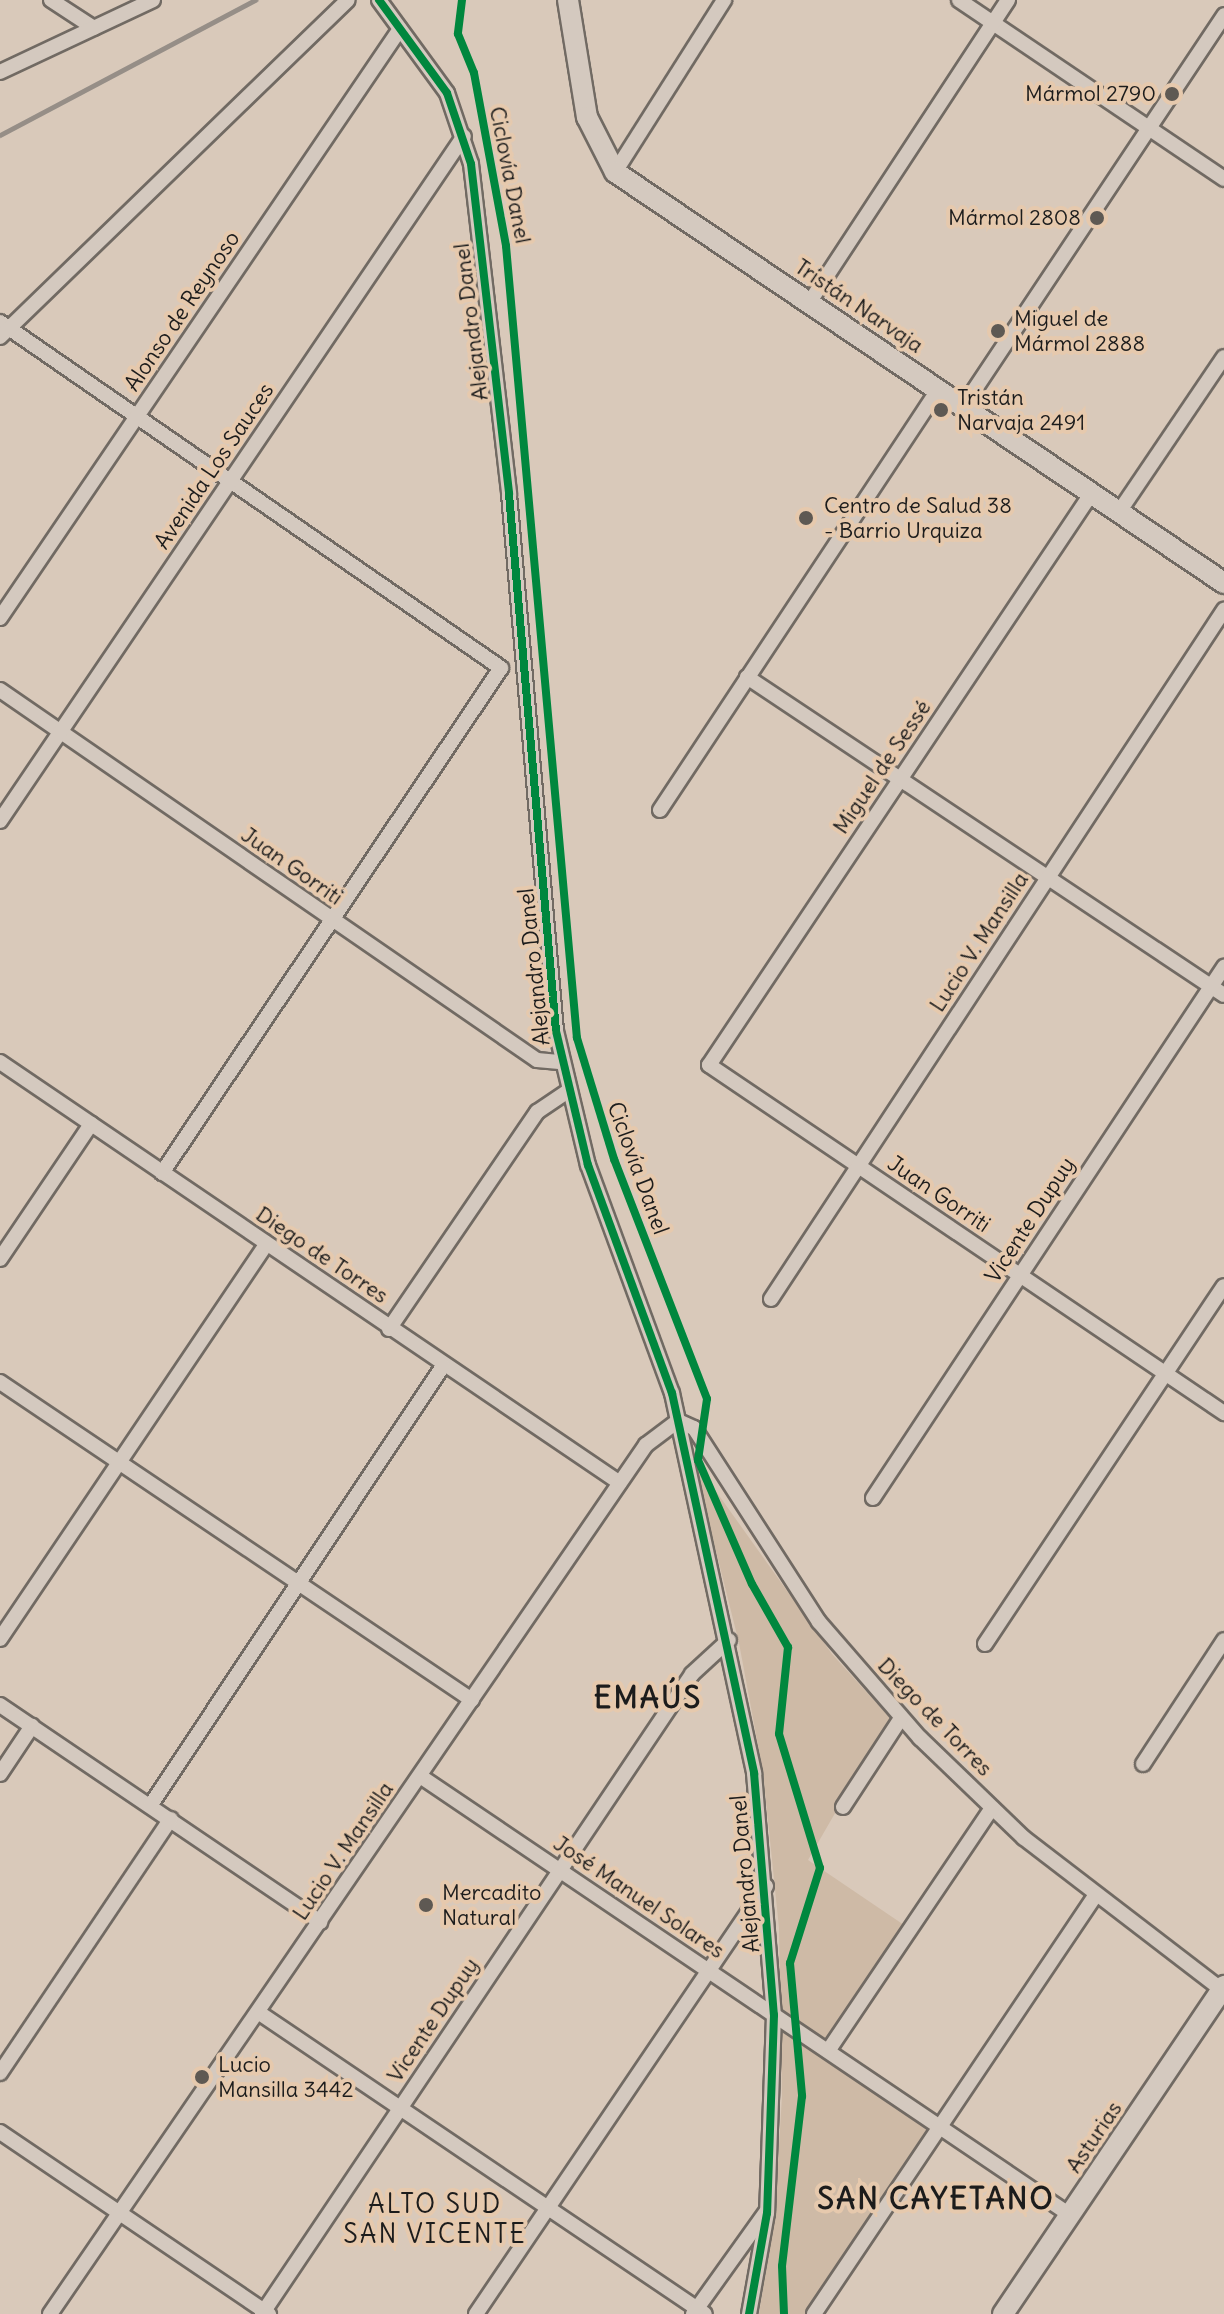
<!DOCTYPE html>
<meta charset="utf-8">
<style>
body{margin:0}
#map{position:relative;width:1224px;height:2314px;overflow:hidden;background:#d9c9ba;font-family:Delius,sans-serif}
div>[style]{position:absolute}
.green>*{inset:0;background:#cebaa6}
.roads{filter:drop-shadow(2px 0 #716a63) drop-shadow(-2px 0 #716a63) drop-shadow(0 2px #716a63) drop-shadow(0 -2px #716a63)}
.street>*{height:14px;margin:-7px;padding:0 7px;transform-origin:7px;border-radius:7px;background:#d4c9bf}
.secondary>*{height:20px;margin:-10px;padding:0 10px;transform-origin:10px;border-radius:10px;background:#d4c9bf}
.rail>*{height:5px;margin:-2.5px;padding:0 2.5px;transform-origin:2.5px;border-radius:2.5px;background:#968e87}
.cycleway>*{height:8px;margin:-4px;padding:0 4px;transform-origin:4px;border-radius:4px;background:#00873e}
.dots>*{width:22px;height:22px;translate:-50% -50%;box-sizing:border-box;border:4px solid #e6c9ad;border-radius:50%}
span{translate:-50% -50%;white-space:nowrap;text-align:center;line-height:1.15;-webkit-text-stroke:8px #e6c9ad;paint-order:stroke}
.poi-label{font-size:22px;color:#1c1c1c}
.right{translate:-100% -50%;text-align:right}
.left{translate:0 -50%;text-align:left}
.street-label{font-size:22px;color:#1c1c1c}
.quarter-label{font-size:26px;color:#1c1c1c;letter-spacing:2px}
.district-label{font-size:30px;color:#1c1c1c;font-weight:700;letter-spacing:2px}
</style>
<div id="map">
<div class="green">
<i style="clip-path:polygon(693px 1459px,832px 1654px,890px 1718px,808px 1860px,904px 1925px,821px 2054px,931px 2127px,807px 2314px,759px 2314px,775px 2213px,782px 2096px,779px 1928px,763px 1772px,739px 1643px)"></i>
</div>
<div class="roads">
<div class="street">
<i style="left:51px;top:0;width:51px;rotate:33.1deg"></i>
<i style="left:379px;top:0;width:115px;rotate:53.8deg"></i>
<i style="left:447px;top:93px;width:75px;rotate:71.3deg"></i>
<i style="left:471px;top:164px;width:332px;rotate:83.4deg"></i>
<i style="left:509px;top:494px;width:539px;rotate:85deg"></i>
<i style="left:556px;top:1031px;width:138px;rotate:76.6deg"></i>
<i style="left:588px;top:1165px;width:243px;rotate:69.8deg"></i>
<i style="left:672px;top:1393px;width:389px;rotate:77.8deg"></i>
<i style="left:754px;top:1773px;width:243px;rotate:85.3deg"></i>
<i style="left:774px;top:2015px;width:198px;rotate:92deg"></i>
<i style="left:767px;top:2213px;width:103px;rotate:100.1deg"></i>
<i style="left:959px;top:0;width:320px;rotate:34deg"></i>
<i style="left:0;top:72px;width:169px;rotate:-25.2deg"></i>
<i style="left:615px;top:172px;width:204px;rotate:-57.6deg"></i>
<i style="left:811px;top:300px;width:359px;rotate:-56.7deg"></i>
<i style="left:0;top:322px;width:609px;rotate:34.63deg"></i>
<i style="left:0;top:337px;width:484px;rotate:-44.1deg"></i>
<i style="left:963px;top:407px;width:471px;rotate:-56.3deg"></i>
<i style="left:1091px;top:494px;width:687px;rotate:123.78deg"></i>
<i style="left:709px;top:1065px;width:622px;rotate:34.05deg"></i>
<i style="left:1119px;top:512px;width:187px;rotate:-55.9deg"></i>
<i style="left:0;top:618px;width:712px;rotate:-55.82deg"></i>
<i style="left:747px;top:677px;width:573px;rotate:33.69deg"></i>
<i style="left:0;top:690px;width:652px;rotate:34.57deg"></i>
<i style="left:537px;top:1060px;width:25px;rotate:5deg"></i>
<i style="left:660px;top:810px;width:504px;rotate:-56.5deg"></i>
<i style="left:0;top:821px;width:827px;rotate:-55.89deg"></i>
<i style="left:0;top:1062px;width:749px;rotate:34.18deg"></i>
<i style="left:162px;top:1173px;width:608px;rotate:-56.13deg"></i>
<i style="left:0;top:1259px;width:163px;rotate:-56deg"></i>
<i style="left:771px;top:1299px;width:825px;rotate:-56.68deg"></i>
<i style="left:389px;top:1329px;width:263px;rotate:-55.7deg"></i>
<i style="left:537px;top:1112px;width:37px;rotate:-34deg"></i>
<i style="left:0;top:1382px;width:569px;rotate:33.97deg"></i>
<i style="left:678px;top:1421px;width:17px;rotate:24deg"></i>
<i style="left:694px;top:1428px;width:231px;rotate:57.2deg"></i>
<i style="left:819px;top:1622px;width:154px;rotate:49deg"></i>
<i style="left:920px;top:1738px;width:144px;rotate:43.9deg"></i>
<i style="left:1024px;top:1838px;width:250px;rotate:37.5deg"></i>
<i style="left:873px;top:1498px;width:637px;rotate:-56.53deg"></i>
<i style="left:0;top:1639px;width:476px;rotate:-56deg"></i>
<i style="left:985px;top:1644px;width:430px;rotate:-56.3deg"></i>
<i style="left:0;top:1705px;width:387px;rotate:34.1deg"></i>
<i style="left:1143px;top:1764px;width:148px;rotate:-56.8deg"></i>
<i style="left:0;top:1774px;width:58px;rotate:-56.3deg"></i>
<i style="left:420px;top:1776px;width:784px;rotate:34.03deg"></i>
<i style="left:150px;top:1806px;width:529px;rotate:-56.34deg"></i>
<i style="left:843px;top:1807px;width:106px;rotate:-56.9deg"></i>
<i style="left:258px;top:2012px;width:539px;rotate:34.04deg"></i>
<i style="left:828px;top:2051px;width:293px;rotate:-56deg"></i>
<i style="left:0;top:2073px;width:306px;rotate:-56.1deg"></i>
<i style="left:0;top:2132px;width:325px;rotate:34.1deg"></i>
<i style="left:50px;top:2314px;width:1054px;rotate:-55.56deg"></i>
<i style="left:646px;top:1445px;width:40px;rotate:-37deg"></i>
<i style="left:262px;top:2314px;width:771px;rotate:-56.1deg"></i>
<i style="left:692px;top:1674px;width:50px;rotate:-42.6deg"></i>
<i style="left:476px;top:2314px;width:517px;rotate:-55.88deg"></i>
<i style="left:693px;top:2314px;width:125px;rotate:-54.4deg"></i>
<i style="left:814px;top:2314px;width:504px;rotate:-56.09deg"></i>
</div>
<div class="secondary">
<i style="left:568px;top:0;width:119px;rotate:80.8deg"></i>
<i style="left:587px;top:117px;width:62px;rotate:63deg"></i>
<i style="left:615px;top:172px;width:735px;rotate:34.01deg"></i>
<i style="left:1003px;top:2314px;width:396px;rotate:-56deg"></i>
</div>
</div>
<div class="rail">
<i style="left:0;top:135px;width:289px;rotate:-27.9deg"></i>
</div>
<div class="cycleway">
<i style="left:379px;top:0;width:115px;rotate:53.8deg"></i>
<i style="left:447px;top:93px;width:75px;rotate:71.3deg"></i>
<i style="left:471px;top:164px;width:332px;rotate:83.4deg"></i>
<i style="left:509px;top:494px;width:539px;rotate:85deg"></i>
<i style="left:556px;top:1031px;width:138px;rotate:76.6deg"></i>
<i style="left:588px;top:1165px;width:243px;rotate:69.8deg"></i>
<i style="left:672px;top:1393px;width:389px;rotate:77.8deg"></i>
<i style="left:754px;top:1773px;width:243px;rotate:85.3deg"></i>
<i style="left:774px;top:2015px;width:198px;rotate:92deg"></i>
<i style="left:767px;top:2213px;width:103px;rotate:100.1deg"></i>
<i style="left:462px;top:0;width:34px;rotate:97deg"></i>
<i style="left:458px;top:34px;width:42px;rotate:67.7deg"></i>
<i style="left:474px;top:73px;width:176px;rotate:79.5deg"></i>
<i style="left:506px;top:246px;width:795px;rotate:84.88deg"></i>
<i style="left:577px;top:1038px;width:127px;rotate:73deg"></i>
<i style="left:614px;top:1159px;width:257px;rotate:68.8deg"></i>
<i style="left:707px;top:1399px;width:62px;rotate:98.4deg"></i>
<i style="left:698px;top:1460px;width:135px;rotate:66.5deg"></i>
<i style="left:752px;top:1584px;width:73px;rotate:60.3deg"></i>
<i style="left:788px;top:1647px;width:87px;rotate:95.9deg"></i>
<i style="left:779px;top:1734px;width:140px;rotate:73deg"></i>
<i style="left:820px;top:1868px;width:100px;rotate:107.5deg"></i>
<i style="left:790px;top:1963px;width:134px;rotate:84.8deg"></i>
<i style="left:802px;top:2096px;width:171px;rotate:96.7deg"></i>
<i style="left:782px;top:2266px;width:48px;rotate:87.6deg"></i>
</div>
<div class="dots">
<i style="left:1172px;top:94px;background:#5e5953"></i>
<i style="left:1097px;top:218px;background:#5e5953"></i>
<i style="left:998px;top:331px;background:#5e5953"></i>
<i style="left:941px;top:410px;background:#5e5953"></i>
<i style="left:806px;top:518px;background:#5e5953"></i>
<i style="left:426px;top:1905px;background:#5e5953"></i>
<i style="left:202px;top:2077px;background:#5e5953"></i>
</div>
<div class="poi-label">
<span class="right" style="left:1156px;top:94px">Mármol 2790</span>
<span class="right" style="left:1081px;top:218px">Mármol 2808</span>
<span class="left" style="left:1014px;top:331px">Miguel de<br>Mármol 2888</span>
<span class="left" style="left:957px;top:410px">Tristán<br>Narvaja 2491</span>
<span class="left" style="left:824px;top:518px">Centro de Salud 38<br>- Barrio Urquiza</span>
<span class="left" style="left:442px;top:1905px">Mercadito<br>Natural</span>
<span class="left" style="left:218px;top:2077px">Lucio<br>Mansilla 3442</span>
</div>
<div class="street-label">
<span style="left:510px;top:175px;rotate:79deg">Ciclovía Danel</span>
<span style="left:859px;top:306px;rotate:34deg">Tristán Narvaja</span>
<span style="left:182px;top:311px;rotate:-56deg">Alonso de Reynoso</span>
<span style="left:471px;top:322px;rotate:-97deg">Alejandro Danel</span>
<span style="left:214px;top:466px;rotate:-56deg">Avenida Los Sauces</span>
<span style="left:882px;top:767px;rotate:-56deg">Miguel de Sessé</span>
<span style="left:292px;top:866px;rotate:35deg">Juan Gorriti</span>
<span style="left:979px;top:942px;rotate:-57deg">Lucio V. Mansilla</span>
<span style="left:534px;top:967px;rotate:-96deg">Alejandro Danel</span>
<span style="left:638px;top:1168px;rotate:70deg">Ciclovía Danel</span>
<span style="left:939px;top:1194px;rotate:34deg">Juan Gorriti</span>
<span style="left:1030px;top:1220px;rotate:-57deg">Vicente Dupuy</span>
<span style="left:322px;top:1255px;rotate:34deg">Diego de Torres</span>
<span style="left:935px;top:1717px;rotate:46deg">Diego de Torres</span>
<span style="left:343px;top:1851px;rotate:-56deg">Lucio V. Mansilla</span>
<span style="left:745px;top:1874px;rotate:-95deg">Alejandro Danel</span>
<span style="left:639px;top:1897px;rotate:34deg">José Manuel Solares</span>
<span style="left:433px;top:2020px;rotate:-56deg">Vicente Dupuy</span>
<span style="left:1094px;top:2137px;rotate:-56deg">Asturias</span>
</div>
<div class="quarter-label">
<span style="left:435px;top:2219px">ALTO SUD<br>SAN VICENTE</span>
</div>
<div class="district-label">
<span style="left:648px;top:1697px">EMAÚS</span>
<span style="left:936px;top:2198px">SAN CAYETANO</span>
</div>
</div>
